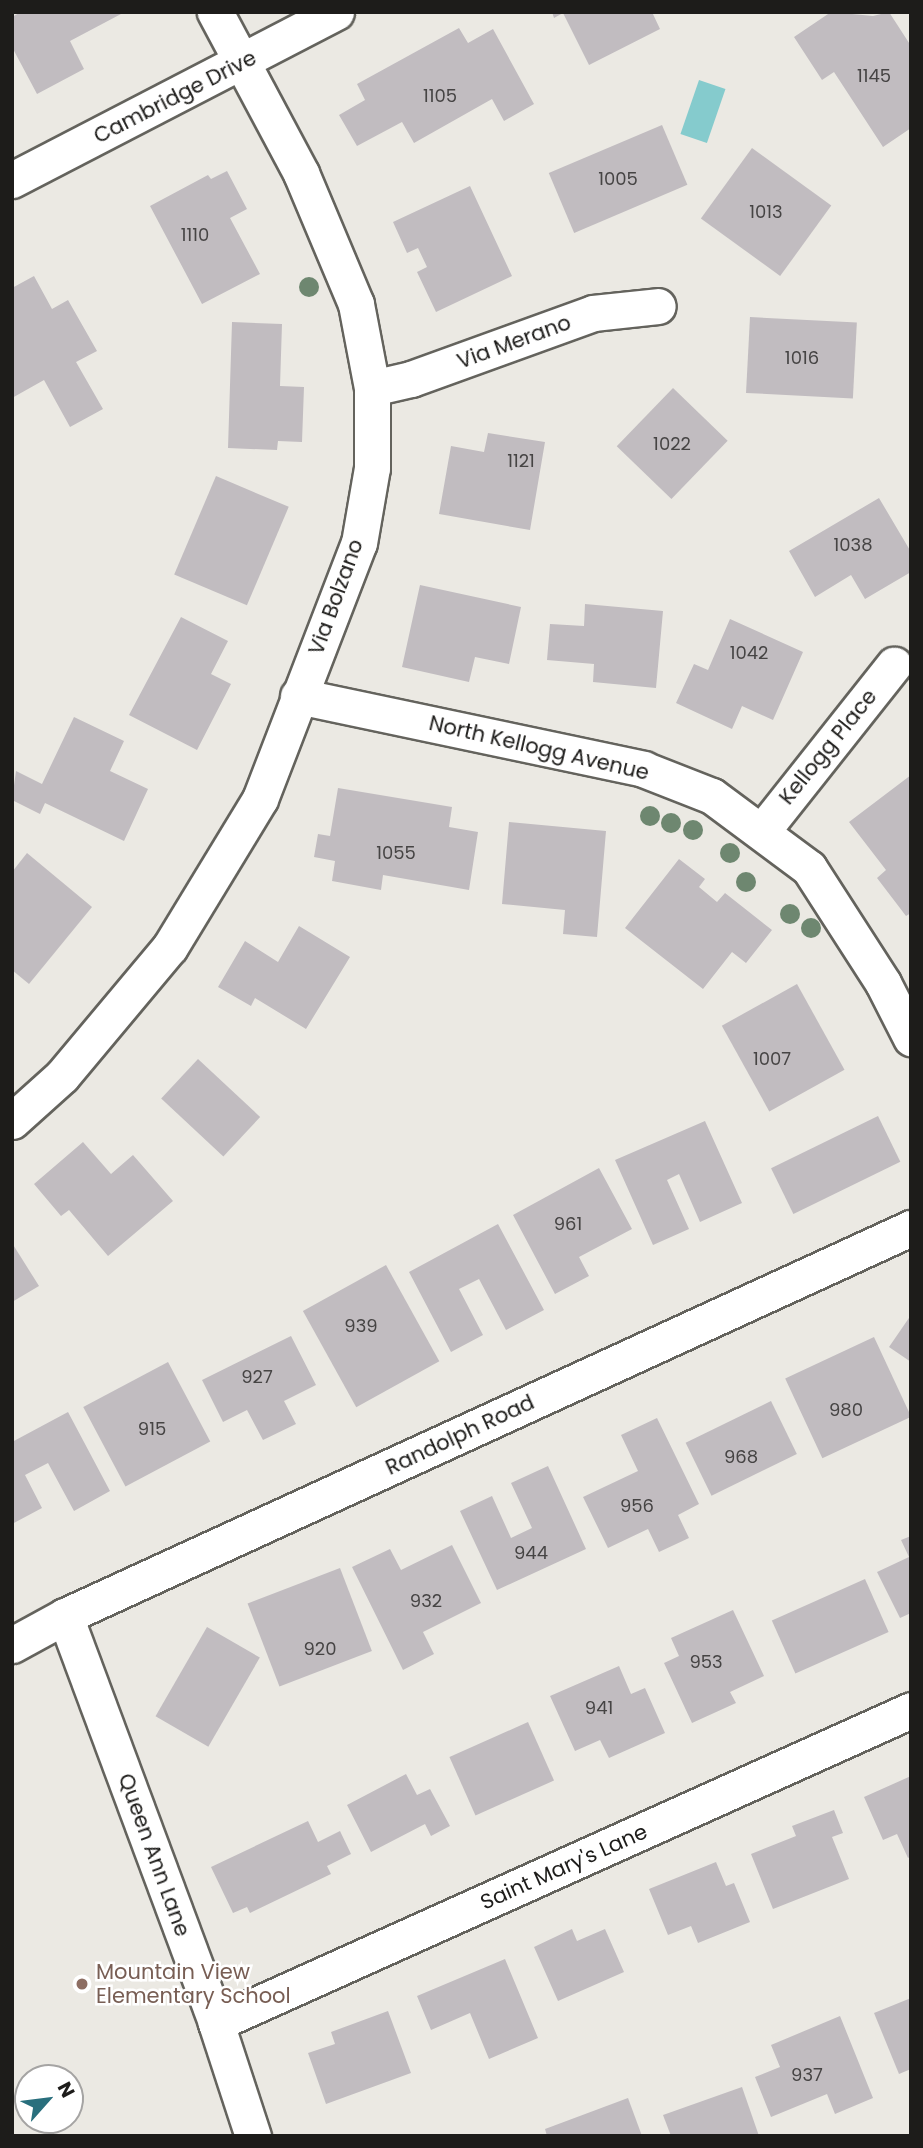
<!DOCTYPE html>
<style>
body{margin:0}
#map{position:relative;width:923px;height:2148px;overflow:hidden;background:#ebe9e3;font-family:Poppins,sans-serif}
div>[style]{position:absolute}
.water>*{inset:0;background:#85cbcd;transform-origin:0 0}
.building>*{inset:0;background:#c1bcc0;transform-origin:0 0}
.roads{filter:drop-shadow(2px 0 #64635d) drop-shadow(-2px 0 #64635d) drop-shadow(0 2px #64635d) drop-shadow(0 -2px #64635d)}
.minor>*{height:35px;margin:-17.5px;padding:0 17.5px;transform-origin:17.5px;border-radius:17.5px;background:#fff}
.trees>*{width:20px;height:20px;margin:-10px;border-radius:50%;background:#6e8770}
.dots>*{width:19px;height:19px;translate:-50% -50%;box-sizing:border-box;border:4px solid #fff;border-radius:50%}
span{translate:-50% -50%;white-space:nowrap;text-align:center;line-height:1.15;-webkit-text-stroke:5px #fff;paint-order:stroke}
.number-label{font-size:18px;color:#464444}
.number-label span{-webkit-text-stroke-width:0}
.street-label{font-size:21px;color:#1d1c1a}
.education-label{font-size:21px;color:#785e54}
.left{translate:0 -50%;text-align:left}
.frame{position:absolute;inset:0;border:14px solid #1d1c1a;pointer-events:none}
.north{position:absolute;left:14px;top:2064px;width:70px;height:70px;box-sizing:border-box;background:#fff;border:2px solid #a5a4a3;border-radius:50%;rotate:62deg;font-size:19px;font-weight:700;line-height:28px;text-align:center;color:#1d1c1a}
.north::after{content:'';display:block;margin:auto;width:24px;height:32px;background:#296f7d;clip-path:polygon(50% 0,100% 100%,50% 72%,0 100%)}
</style>
<div id="map">
<div class="water">
<i style="left:699px;top:80px;width:28px;height:57px;rotate:19deg"></i>
</div>
<div class="building">
<i style="clip-path:polygon(21px 12px,119px 12px,121px 14px,70px 41px,84px 69px,37px 94px,12px 47px,12px 17px)"></i>
<i style="clip-path:polygon(552px 12px,652px 12px,660px 29px,589px 65px,563px 13px,554px 18px)"></i>
<i style="clip-path:polygon(831px 12px,873px 16px,889px 12px,911px 46px,911px 128px,883px 147px,834px 72px,822px 80px,794px 37px)"></i>
<i style="clip-path:polygon(459px 28px,468px 43px,493px 29px,534px 104px,504px 121px,492px 99px,414px 143px,402px 122px,357px 146px,339px 115px,365px 100px,357px 84px)"></i>
<i style="left:662px;top:125px;width:65px;height:123px;rotate:67deg"></i>
<i style="left:752px;top:148px;width:98px;height:87px;rotate:36deg"></i>
<i style="clip-path:polygon(227px 171px,247px 209px,230px 218px,260px 274px,202px 304px,150px 206px,208px 175px,211px 179px)"></i>
<i style="clip-path:polygon(470px 186px,512px 276px,436px 312px,417px 272px,427px 267px,418px 248px,407px 253px,393px 222px)"></i>
<i style="clip-path:polygon(34px 276px,52px 309px,68px 300px,97px 351px,76px 362px,103px 409px,70px 427px,44px 380px,12px 398px,12px 288px)"></i>
<i style="left:750px;top:317px;width:107px;height:76px;rotate:3deg"></i>
<i style="clip-path:polygon(232px 322px,282px 324px,280px 386px,304px 387px,302px 442px,278px 441px,277px 450px,228px 448px)"></i>
<i style="left:673px;top:388px;width:76px;height:81px;rotate:44deg"></i>
<i style="clip-path:polygon(488px 433px,545px 442px,530px 530px,439px 514px,451px 446px,484px 452px)"></i>
<i style="left:216px;top:476px;width:79px;height:107px;rotate:23deg"></i>
<i style="clip-path:polygon(879px 498px,911px 552px,911px 572px,865px 599px,851px 575px,815px 597px,789px 551px)"></i>
<i style="clip-path:polygon(420px 585px,521px 607px,509px 664px,475px 657px,469px 682px,402px 667px)"></i>
<i style="clip-path:polygon(585px 604px,663px 611px,656px 688px,593px 682px,594px 664px,547px 660px,550px 624px,584px 626px)"></i>
<i style="clip-path:polygon(181px 617px,228px 641px,211px 674px,231px 684px,197px 750px,129px 715px)"></i>
<i style="clip-path:polygon(730px 619px,803px 652px,773px 720px,742px 706px,732px 729px,676px 703px,694px 664px,708px 670px)"></i>
<i style="clip-path:polygon(74px 717px,124px 741px,110px 771px,148px 789px,124px 841px,45px 803px,40px 814px,12px 800px,16px 771px,42px 784px)"></i>
<i style="clip-path:polygon(911px 775px,911px 913px,906px 916px,877px 878px,886px 870px,849px 822px)"></i>
<i style="clip-path:polygon(338px 788px,452px 807px,449px 827px,478px 832px,469px 890px,383px 875px,381px 890px,332px 881px,335px 861px,314px 857px,318px 834px,330px 836px)"></i>
<i style="clip-path:polygon(509px 822px,606px 831px,597px 937px,563px 934px,565px 910px,502px 904px)"></i>
<i style="clip-path:polygon(27px 853px,92px 907px,29px 984px,12px 970px,12px 872px)"></i>
<i style="clip-path:polygon(679px 859px,705px 879px,699px 887px,717px 902px,725px 893px,772px 930px,746px 963px,732px 952px,703px 989px,625px 928px)"></i>
<i style="clip-path:polygon(299px 926px,350px 957px,306px 1029px,255px 998px,251px 1006px,218px 987px,245px 941px,278px 962px)"></i>
<i style="left:797px;top:984px;width:98px;height:86px;rotate:61deg"></i>
<i style="left:198px;top:1059px;width:85px;height:54px;rotate:43deg"></i>
<i style="left:878px;top:1116px;width:51px;height:119px;rotate:64deg"></i>
<i style="clip-path:polygon(705px 1121px,742px 1203px,700px 1222px,679px 1174px,667px 1180px,689px 1229px,653px 1245px,615px 1160px)"></i>
<i style="clip-path:polygon(83px 1142px,111px 1174px,133px 1155px,173px 1201px,108px 1256px,69px 1210px,61px 1216px,34px 1184px)"></i>
<i style="clip-path:polygon(599px 1168px,632px 1229px,579px 1257px,589px 1276px,555px 1294px,513px 1215px)"></i>
<i style="clip-path:polygon(498px 1224px,544px 1310px,506px 1330px,479px 1279px,459px 1289px,483px 1335px,451px 1352px,409px 1272px)"></i>
<i style="clip-path:polygon(12px 1243px,39px 1286px,12px 1302px)"></i>
<i style="left:386px;top:1265px;width:110px;height:95px;rotate:61deg"></i>
<i style="clip-path:polygon(911px 1315px,911px 1362px,889px 1347px)"></i>
<i style="clip-path:polygon(291px 1336px,316px 1385px,284px 1401px,296px 1424px,263px 1440px,247px 1410px,223px 1422px,202px 1380px)"></i>
<i style="left:874px;top:1337px;width:88px;height:98px;rotate:65deg"></i>
<i style="left:168px;top:1362px;width:90px;height:96px;rotate:62deg"></i>
<i style="left:771px;top:1401px;width:59px;height:95px;rotate:64deg"></i>
<i style="clip-path:polygon(68px 1412px,110px 1491px,74px 1511px,48px 1463px,25px 1475px,42px 1508px,12px 1524px,12px 1442px)"></i>
<i style="clip-path:polygon(657px 1418px,699px 1504px,678px 1515px,689px 1538px,659px 1552px,648px 1529px,608px 1548px,583px 1497px,638px 1471px,621px 1435px)"></i>
<i style="clip-path:polygon(548px 1466px,586px 1549px,497px 1590px,460px 1511px,492px 1496px,511px 1538px,532px 1528px,511px 1483px)"></i>
<i style="clip-path:polygon(911px 1536px,911px 1613px,900px 1618px,877px 1572px,909px 1557px,901px 1540px)"></i>
<i style="clip-path:polygon(452px 1545px,481px 1603px,423px 1632px,434px 1654px,403px 1670px,352px 1567px,390px 1549px,401px 1570px)"></i>
<i style="left:340px;top:1568px;width:89px;height:99px;rotate:69deg"></i>
<i style="left:865px;top:1579px;width:58px;height:102px;rotate:66deg"></i>
<i style="clip-path:polygon(733px 1610px,764px 1676px,730px 1692px,736px 1703px,692px 1723px,664px 1663px,679px 1656px,671px 1638px)"></i>
<i style="left:207px;top:1627px;width:61px;height:103px;rotate:30deg"></i>
<i style="clip-path:polygon(619px 1666px,631px 1694px,645px 1688px,665px 1733px,609px 1758px,600px 1740px,575px 1751px,550px 1696px)"></i>
<i style="left:528px;top:1722px;width:64px;height:86px;rotate:66deg"></i>
<i style="clip-path:polygon(406px 1774px,417px 1795px,430px 1789px,450px 1826px,431px 1836px,425px 1824px,371px 1852px,347px 1805px)"></i>
<i style="clip-path:polygon(911px 1776px,911px 1856px,908px 1858px,897px 1834px,883px 1840px,864px 1797px)"></i>
<i style="clip-path:polygon(834px 1810px,843px 1833px,832px 1837px,849px 1879px,773px 1909px,751px 1854px,796px 1836px,792px 1826px)"></i>
<i style="clip-path:polygon(308px 1821px,318px 1842px,340px 1831px,351px 1854px,327px 1866px,331px 1874px,250px 1913px,247px 1907px,233px 1913px,211px 1867px)"></i>
<i style="clip-path:polygon(716px 1862px,726px 1886px,734px 1883px,750px 1922px,698px 1943px,691px 1926px,668px 1935px,649px 1889px)"></i>
<i style="clip-path:polygon(572px 1929px,577px 1941px,605px 1929px,624px 1972px,558px 2001px,534px 1947px)"></i>
<i style="clip-path:polygon(505px 1959px,538px 2038px,489px 2059px,470px 2013px,431px 2030px,417px 1996px)"></i>
<i style="clip-path:polygon(911px 1998px,911px 2069px,899px 2074px,874px 2013px)"></i>
<i style="clip-path:polygon(388px 2011px,411px 2073px,326px 2104px,308px 2053px,335px 2044px,331px 2032px)"></i>
<i style="clip-path:polygon(840px 2016px,873px 2098px,835px 2114px,827px 2094px,771px 2117px,755px 2077px,780px 2067px,771px 2045px)"></i>
<i style="clip-path:polygon(742px 2087px,759px 2136px,671px 2136px,663px 2115px)"></i>
<i style="clip-path:polygon(628px 2098px,642px 2136px,547px 2136px,545px 2129px)"></i>
</div>
<div class="roads">
<div class="minor">
<i style="left:12px;top:180px;width:365px;rotate:-27.4deg"></i>
<i style="left:372px;top:388px;width:40px;rotate:-13deg"></i>
<i style="left:411px;top:379px;width:194px;rotate:-19.9deg"></i>
<i style="left:593px;top:313px;width:65px;rotate:-6.1deg"></i>
<i style="left:298px;top:696px;width:353px;rotate:11.9deg"></i>
<i style="left:643px;top:769px;width:74px;rotate:21.4deg"></i>
<i style="left:712px;top:796px;width:121px;rotate:36.6deg"></i>
<i style="left:809px;top:868px;width:137px;rotate:57.2deg"></i>
<i style="left:883px;top:983px;width:62px;rotate:63deg"></i>
<i style="left:763px;top:830px;width:211px;rotate:-51.6deg"></i>
<i style="left:12px;top:1121px;width:67px;rotate:-42deg"></i>
<i style="left:62px;top:1076px;width:168px;rotate:-50.1deg"></i>
<i style="left:170px;top:947px;width:173px;rotate:-58.7deg"></i>
<i style="left:260px;top:799px;width:274px;rotate:-68.9deg"></i>
<i style="left:359px;top:543px;width:76px;rotate:-80.2deg"></i>
<i style="left:372px;top:468px;width:80px;rotate:-90deg"></i>
<i style="left:372px;top:388px;width:86px;rotate:-100.8deg"></i>
<i style="left:356px;top:304px;width:142px;rotate:-112.8deg"></i>
<i style="left:301px;top:173px;width:183px;rotate:-118.1deg"></i>
<i style="left:65px;top:1616px;width:434px;rotate:69.6deg"></i>
<i style="left:216px;top:2023px;width:119px;rotate:71.9deg"></i>
<i style="left:12px;top:1645px;width:60px;rotate:-28.7deg"></i>
<i style="left:65px;top:1616px;width:931px;rotate:-24.64deg"></i>
<i style="left:216px;top:2023px;width:762px;rotate:-24.24deg"></i>
</div>
</div>
<div class="trees">
<i style="left:309px;top:287px"></i>
<i style="left:650px;top:816px"></i>
<i style="left:671px;top:823px"></i>
<i style="left:693px;top:830px"></i>
<i style="left:730px;top:853px"></i>
<i style="left:746px;top:882px"></i>
<i style="left:790px;top:914px"></i>
<i style="left:811px;top:928px"></i>
</div>
<div class="dots">
<i style="left:82px;top:1984px;background:#8d6e63"></i>
</div>
<div class="number-label">
<span style="left:874px;top:76px">1145</span>
<span style="left:440px;top:96px">1105</span>
<span style="left:618px;top:179px">1005</span>
<span style="left:766px;top:212px">1013</span>
<span style="left:195px;top:235px">1110</span>
<span style="left:802px;top:358px">1016</span>
<span style="left:672px;top:444px">1022</span>
<span style="left:521px;top:461px">1121</span>
<span style="left:853px;top:545px">1038</span>
<span style="left:749px;top:653px">1042</span>
<span style="left:396px;top:853px">1055</span>
<span style="left:772px;top:1059px">1007</span>
<span style="left:568px;top:1224px">961</span>
<span style="left:361px;top:1326px">939</span>
<span style="left:257px;top:1377px">927</span>
<span style="left:846px;top:1410px">980</span>
<span style="left:152px;top:1429px">915</span>
<span style="left:741px;top:1457px">968</span>
<span style="left:637px;top:1506px">956</span>
<span style="left:531px;top:1553px">944</span>
<span style="left:426px;top:1601px">932</span>
<span style="left:320px;top:1649px">920</span>
<span style="left:706px;top:1662px">953</span>
<span style="left:599px;top:1708px">941</span>
<span style="left:807px;top:2075px">937</span>
</div>
<div class="street-label">
<span style="left:175px;top:97px;rotate:-27deg">Cambridge Drive</span>
<span style="left:514px;top:342px;rotate:-20deg">Via Merano</span>
<span style="left:336px;top:597px;rotate:-70deg">Via Bolzano</span>
<span style="left:828px;top:747px;rotate:-51deg">Kellogg Place</span>
<span style="left:539px;top:748px;rotate:13deg">North Kellogg Avenue</span>
<span style="left:460px;top:1435px;rotate:-25deg">Randolph Road</span>
<span style="left:154px;top:1855px;rotate:70deg">Queen Ann Lane</span>
<span style="left:564px;top:1867px;rotate:-24deg">Saint Mary's Lane</span>
</div>
<div class="education-label">
<span class="left" style="left:96px;top:1984px">Mountain View<br>Elementary School</span>
</div>
<div class="frame"></div>
<div class="north">N</div>
</div>
